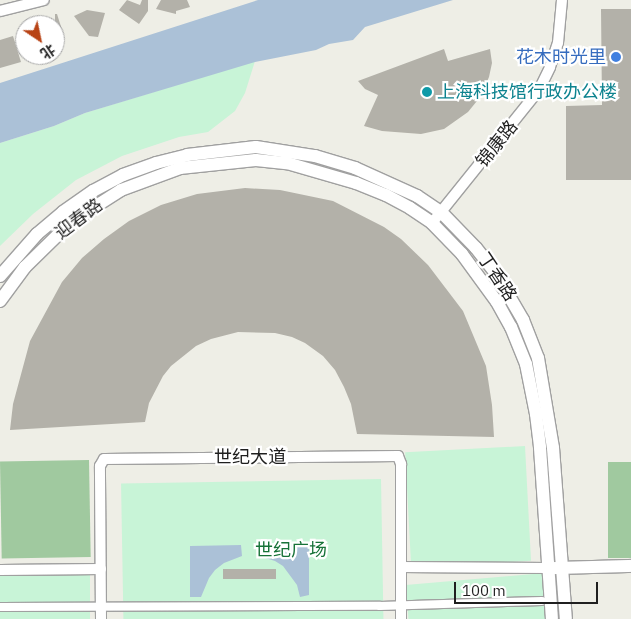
<!DOCTYPE html>
<meta charset="utf-8">
<style>
body{margin:0}
#map{position:relative;width:631px;height:619px;overflow:hidden;background:#eeeee6;font-family:"IBM Plex Sans","Noto Sans SC",sans-serif}
div>[style]{position:absolute}
.forest>*{inset:0;background:#a0c99f;transform-origin:0 0}
.park>*{inset:0;background:#c8f4d7;transform-origin:0 0}
.water>*{inset:0;background:#abc1d7}
.building>*{inset:0;background:#b3b1a9;transform-origin:0 0}
.roads{filter:drop-shadow(1px 0 #a0a0a0) drop-shadow(-1px 0 #a0a0a0) drop-shadow(0 1px #a0a0a0) drop-shadow(0 -1px #a0a0a0)}
.pedestrian>*{height:8px;margin:-4px;padding:0 4px;transform-origin:4px;border-radius:4px;background:#fff}
.minor>*{height:10px;margin:-5px;padding:0 5px;transform-origin:5px;border-radius:5px;background:#fff}
.tertiary>*{height:12px;margin:-6px;padding:0 6px;transform-origin:6px;border-radius:6px;background:#fff}
.dots>*{width:14px;height:14px;translate:-50% -50%;box-sizing:border-box;border:2px solid #fff;border-radius:50%}
span{translate:-50% -50%;white-space:nowrap;text-align:center;line-height:1.15;-webkit-text-stroke:4.5px #fff;paint-order:stroke}
.shop-label{font-size:18px;color:#366cbe}
.right{translate:-100% -50%;text-align:right}
.culture-label{font-size:18px;color:#0d838f}
.left{translate:0 -50%;text-align:left}
.street-label{font-size:18px;color:#1f1f1f}
.park-label{font-size:18px;color:#177238}
.north{position:absolute;left:15px;top:15px;width:50px;height:50px;box-sizing:border-box;background:#fff;border:1px solid #a5a5a5;border-radius:50%;rotate:146deg;font-size:14px;font-weight:700;line-height:20px;text-align:center;color:#1f1f1f}
.north::after{content:'';display:block;margin:auto;width:18px;height:22px;background:#b84315;clip-path:polygon(50% 0,100% 100%,50% 72%,0 100%)}
.scale{position:absolute;left:454px;top:582px;width:144px;height:22px;box-sizing:border-box;border:2px solid #1f1f1f;border-top:0;padding-left:6px;font-size:15px;line-height:18px;white-space:nowrap;color:#1f1f1f;-webkit-text-stroke:4px #fff;paint-order:stroke}
</style>
<div id="map">
<div class="forest">
<i style="left:89px;top:460px;width:97px;height:89px;rotate:89deg"></i>
<i style="left:631px;top:462px;width:96px;height:23px;rotate:90deg"></i>
</div>
<div class="park">
<i style="clip-path:polygon(255px 61px,245px 93px,235px 111px,208px 132px,179px 137px,122px 156px,76px 180px,33px 214px,0 246px,0 143px,54px 126px,85px 113px)"></i>
<i style="left:525px;top:446px;width:115px;height:120px;rotate:87deg"></i>
<i style="left:381px;top:479px;width:140px;height:260px;rotate:89deg"></i>
<i style="left:544px;top:573px;width:46px;height:139px;rotate:85deg"></i>
<i style="left:90px;top:574px;width:45px;height:90px;rotate:90deg"></i>
</div>
<div class="water">
<i style="clip-path:polygon(258px 0,453px 0,365px 27px,353px 40px,329px 44px,316px 50px,255px 62px,85px 113px,54px 126px,0 143px,0 83px)"></i>
<i style="clip-path:polygon(259px 544px,309px 544px,309px 595px,300px 597px,297px 585px,283px 566px,275px 561px,259px 556px)"></i>
<i style="clip-path:polygon(241px 545px,242px 556px,224px 563px,215px 570px,209px 578px,201px 597px,190px 597px,190px 546px)"></i>
</div>
<div class="building">
<i style="clip-path:polygon(127px 0,140px 5px,142px 0,148px 0,148px 11px,139px 24px,119px 10px)"></i>
<i style="clip-path:polygon(161px 0,187px 0,190px 7px,176px 11px,176px 14px,156px 9px)"></i>
<i style="clip-path:polygon(601px 9px,631px 9px,631px 180px,566px 180px,566px 106px,602px 105px)"></i>
<i style="clip-path:polygon(87px 10px,105px 13px,98px 37px,89px 36px,74px 16px)"></i>
<i style="clip-path:polygon(55px 14px,57px 14px,63px 33px,57px 53px,55px 53px)"></i>
<i style="clip-path:polygon(13px 36px,21px 62px,0 68px,0 40px)"></i>
<i style="clip-path:polygon(444px 49px,448px 61px,490px 49px,492px 63px,489px 77px,481px 96px,468px 112px,444px 129px,421px 134px,382px 131px,364px 126px,378px 95px,365px 89px,358px 81px)"></i>
<i style="clip-path:polygon(245px 188px,280px 190px,333px 201px,384px 227px,401px 239px,428px 265px,463px 311px,486px 366px,492px 405px,494px 437px,357px 434px,351px 404px,344px 387px,335px 370px,323px 356px,305px 343px,292px 337px,275px 333px,238px 332px,211px 339px,196px 346px,171px 366px,163px 376px,149px 403px,145px 422px,10px 430px,13px 404px,30px 341px,62px 282px,82px 258px,104px 239px,129px 221px,161px 205px,197px 194px)"></i>
<i style="left:276px;top:569px;width:10px;height:53px;rotate:90deg"></i>
</div>
<div class="roads">
<div class="pedestrian">
<i style="left:0;top:607px;width:380px;rotate:-0.2deg"></i>
<i style="left:380px;top:606px;width:162px;rotate:-1.8deg"></i>
</div>
<div class="minor">
<i style="left:0;top:11px;width:45px;rotate:-14deg"></i>
<i style="left:432px;top:223px;width:171px;rotate:-51.2deg"></i>
<i style="left:539px;top:90px;width:25px;rotate:-64deg"></i>
<i style="left:550px;top:67px;width:25px;rotate:-72deg"></i>
<i style="left:558px;top:43px;width:43px;rotate:-84.7deg"></i>
<i style="left:401px;top:567px;width:147px;rotate:0.4deg"></i>
<i style="left:0;top:570px;width:101px;rotate:-0.6deg"></i>
<i style="left:101px;top:619px;width:153px;rotate:-90.4deg"></i>
<i style="left:100px;top:466px;width:8px;rotate:-60deg"></i>
<i style="left:104px;top:459px;width:294px;rotate:-0.6deg"></i>
<i style="left:398px;top:456px;width:9px;rotate:69deg"></i>
<i style="left:401px;top:464px;width:155px;rotate:90deg"></i>
</div>
<div class="tertiary">
<i style="left:0;top:276px;width:56px;rotate:-48.6deg"></i>
<i style="left:37px;top:234px;width:34px;rotate:-40deg"></i>
<i style="left:63px;top:212px;width:37px;rotate:-35deg"></i>
<i style="left:93px;top:191px;width:34px;rotate:-28deg"></i>
<i style="left:123px;top:175px;width:35px;rotate:-20deg"></i>
<i style="left:156px;top:163px;width:32px;rotate:-14deg"></i>
<i style="left:187px;top:155px;width:69px;rotate:-6.6deg"></i>
<i style="left:256px;top:147px;width:60px;rotate:8.7deg"></i>
<i style="left:315px;top:156px;width:42px;rotate:16.7deg"></i>
<i style="left:355px;top:168px;width:68px;rotate:24.3deg"></i>
<i style="left:417px;top:196px;width:29px;rotate:34deg"></i>
<i style="left:441px;top:212px;width:50px;rotate:45.8deg"></i>
<i style="left:476px;top:248px;width:31px;rotate:52deg"></i>
<i style="left:495px;top:272px;width:56px;rotate:59.7deg"></i>
<i style="left:523px;top:320px;width:41px;rotate:68.5deg"></i>
<i style="left:538px;top:358px;width:91px;rotate:80.5deg"></i>
<i style="left:553px;top:448px;width:171px;rotate:85.7deg"></i>
<i style="left:0;top:301px;width:42px;rotate:-53.7deg"></i>
<i style="left:25px;top:267px;width:64px;rotate:-44.4deg"></i>
<i style="left:71px;top:222px;width:59px;rotate:-32.6deg"></i>
<i style="left:121px;top:190px;width:63px;rotate:-20.4deg"></i>
<i style="left:180px;top:168px;width:76px;rotate:-6deg"></i>
<i style="left:256px;top:160px;width:31px;rotate:6deg"></i>
<i style="left:287px;top:163px;width:72px;rotate:16.2deg"></i>
<i style="left:356px;top:183px;width:32px;rotate:22deg"></i>
<i style="left:386px;top:195px;width:27px;rotate:28deg"></i>
<i style="left:410px;top:208px;width:27px;rotate:34deg"></i>
<i style="left:432px;top:223px;width:43px;rotate:45.9deg"></i>
<i style="left:462px;top:254px;width:59px;rotate:53.9deg"></i>
<i style="left:497px;top:302px;width:29px;rotate:61deg"></i>
<i style="left:511px;top:327px;width:40px;rotate:68deg"></i>
<i style="left:526px;top:364px;width:51px;rotate:78.7deg"></i>
<i style="left:536px;top:414px;width:34px;rotate:83deg"></i>
<i style="left:540px;top:448px;width:171px;rotate:86deg"></i>
<i style="left:554px;top:568px;width:77px;rotate:-1.5deg"></i>
</div>
</div>
<div class="dots">
<i style="left:616px;top:57px;background:#3f7fe0"></i>
<i style="left:427px;top:92px;background:#0f9aa8"></i>
</div>
<div class="shop-label">
<span class="right" style="left:606px;top:57px">花木时光里</span>
</div>
<div class="culture-label">
<span class="left" style="left:437px;top:92px">上海科技馆行政办公楼</span>
</div>
<div class="street-label">
<span style="left:497px;top:144px;rotate:-51deg">锦康路</span>
<span style="left:79px;top:219px;rotate:-37deg">迎春路</span>
<span style="left:497px;top:277px;rotate:56deg">丁香路</span>
<span style="left:250px;top:457px">世纪大道</span>
</div>
<div class="park-label">
<span style="left:291px;top:550px">世纪广场</span>
</div>
<div class="north">北</div>
<div class="scale">100 m</div>
</div>
